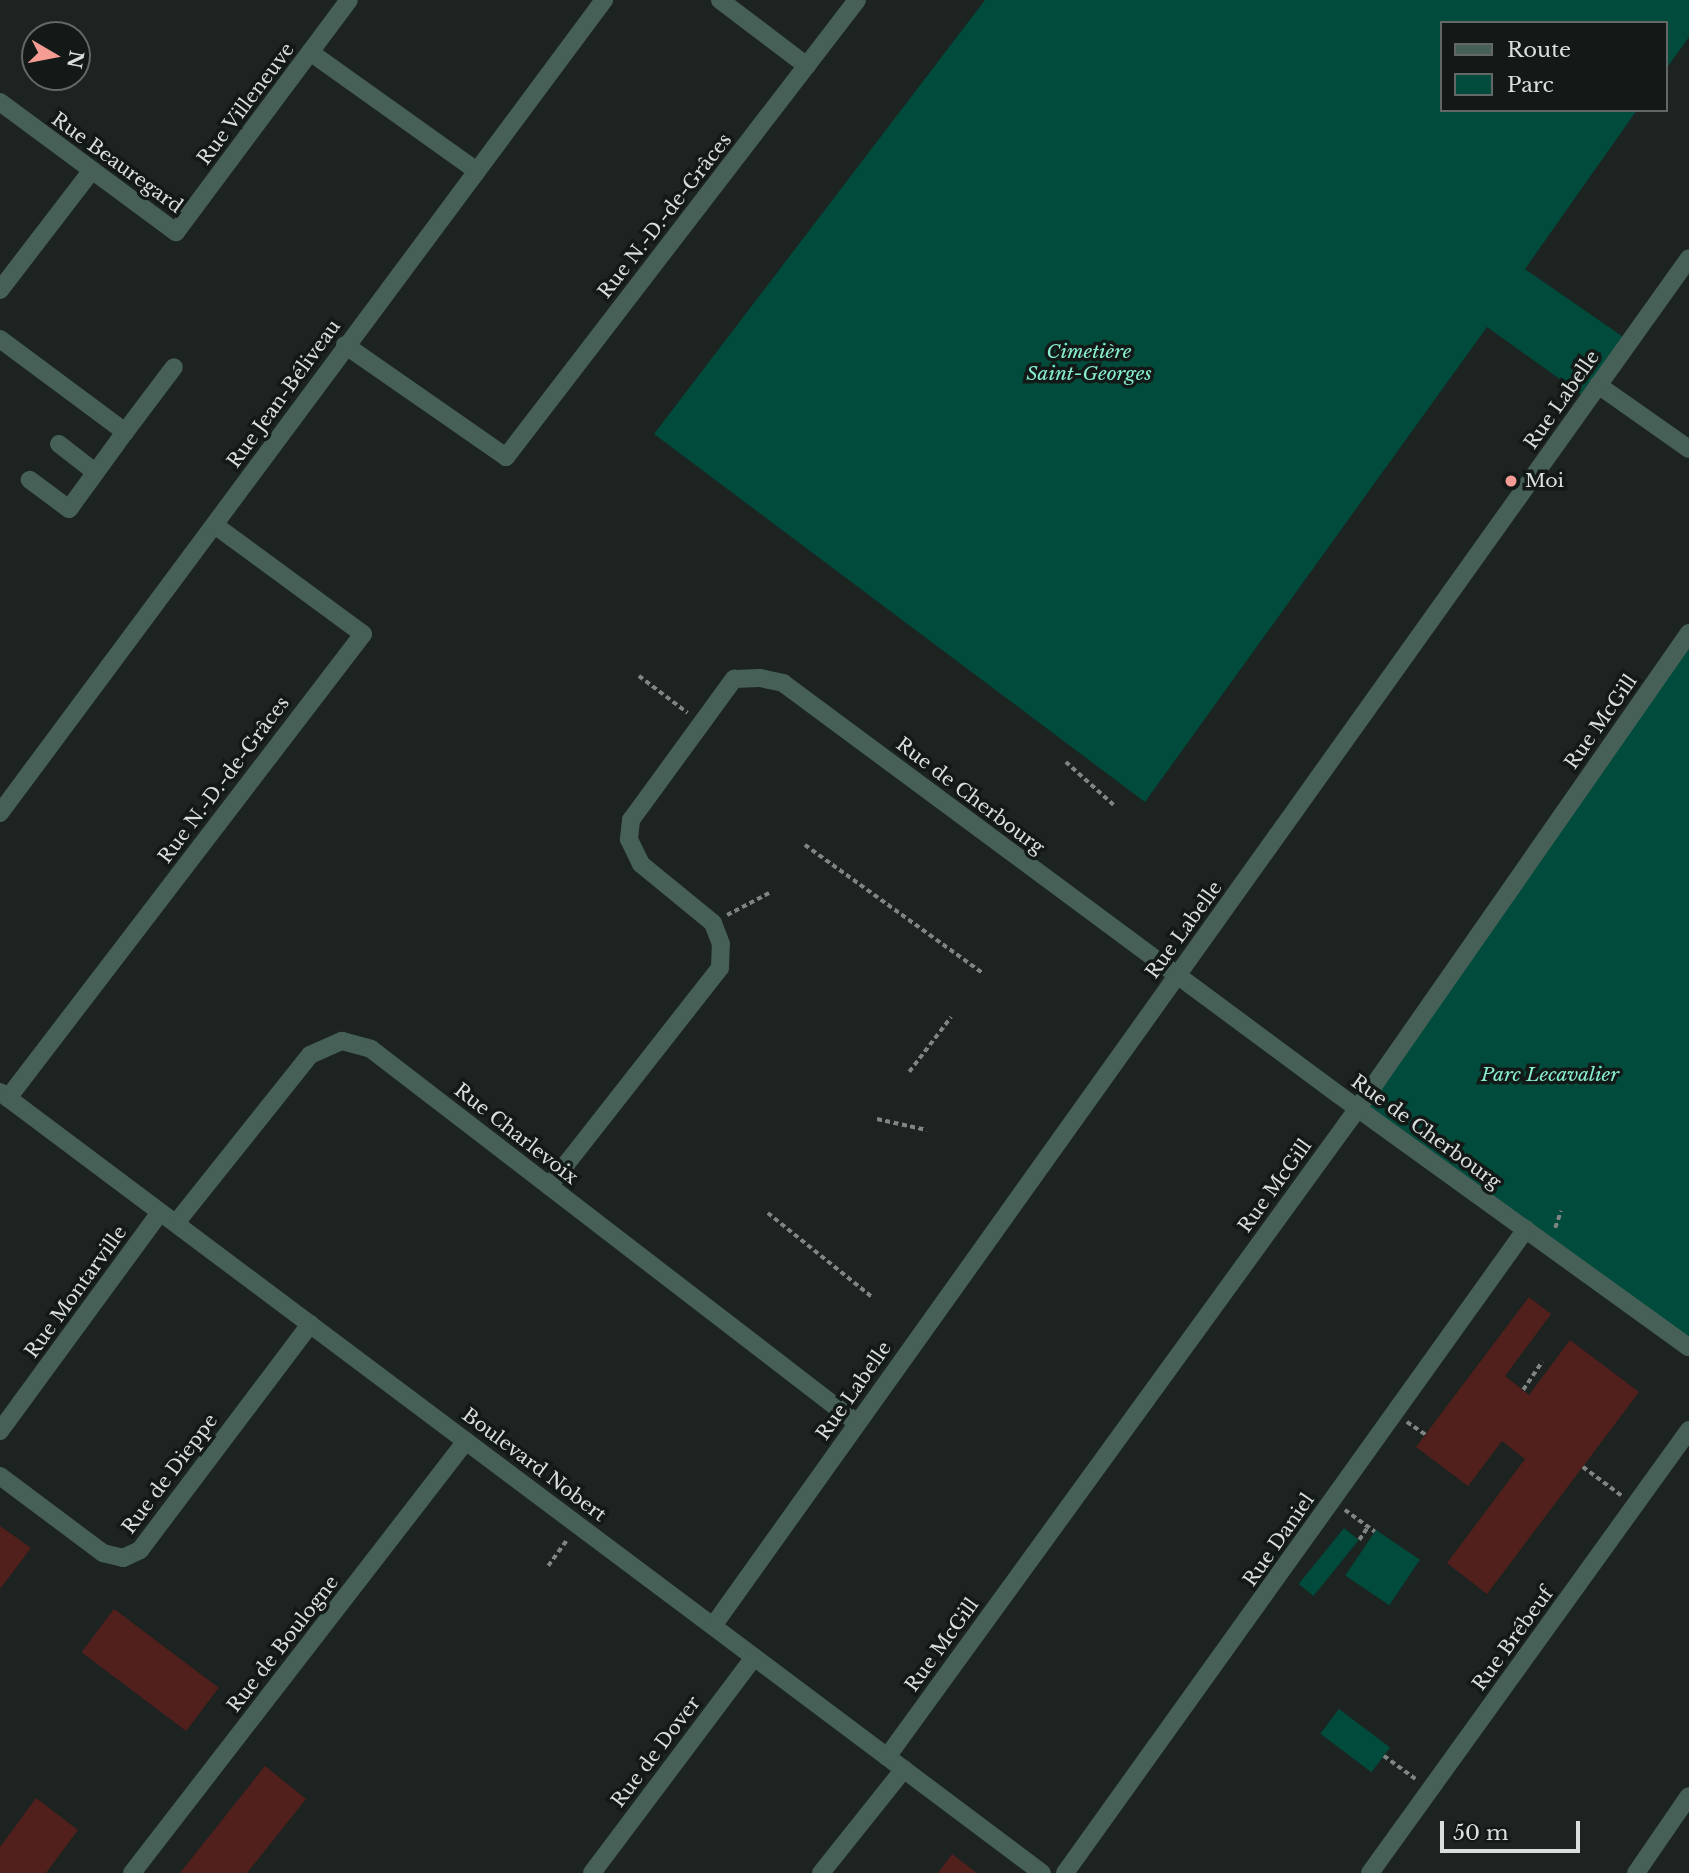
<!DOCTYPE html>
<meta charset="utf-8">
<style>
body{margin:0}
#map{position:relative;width:1689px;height:1873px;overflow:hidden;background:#1c2321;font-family:"Libre Baskerville",serif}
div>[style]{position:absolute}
.green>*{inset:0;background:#004b3b;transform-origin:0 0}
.building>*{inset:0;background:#511f1c;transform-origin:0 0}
.path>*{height:3.5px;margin-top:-1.75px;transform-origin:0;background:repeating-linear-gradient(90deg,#7f8583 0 5px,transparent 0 8.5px)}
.minor>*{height:18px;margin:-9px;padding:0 9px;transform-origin:9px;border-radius:9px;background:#466058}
.dots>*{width:19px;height:19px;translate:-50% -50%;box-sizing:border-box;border:4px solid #131917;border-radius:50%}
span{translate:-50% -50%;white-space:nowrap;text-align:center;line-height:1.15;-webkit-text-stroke:7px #131917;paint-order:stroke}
.street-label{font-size:19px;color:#dadfdd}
.park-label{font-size:19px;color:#88efd1;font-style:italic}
.poi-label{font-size:19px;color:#dadfdd}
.left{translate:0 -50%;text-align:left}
.legend{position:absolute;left:1440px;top:21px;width:228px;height:91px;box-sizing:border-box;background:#131917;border:2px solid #636866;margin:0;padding:9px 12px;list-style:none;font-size:21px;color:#dadfdd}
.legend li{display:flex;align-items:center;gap:14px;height:35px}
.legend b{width:35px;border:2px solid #636866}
.north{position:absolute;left:21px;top:21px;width:70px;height:70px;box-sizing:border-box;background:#131917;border:2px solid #636866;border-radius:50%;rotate:100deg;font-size:19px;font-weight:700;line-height:28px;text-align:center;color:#dadfdd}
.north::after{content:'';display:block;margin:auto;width:24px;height:32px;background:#f59c94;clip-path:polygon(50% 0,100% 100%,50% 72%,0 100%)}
.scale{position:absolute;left:1440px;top:1821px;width:140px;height:32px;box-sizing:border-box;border:4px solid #dadfdd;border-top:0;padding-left:9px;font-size:21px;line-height:24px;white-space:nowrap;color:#dadfdd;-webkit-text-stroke:5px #131917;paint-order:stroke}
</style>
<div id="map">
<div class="green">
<i style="clip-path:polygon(985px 0,1689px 0,1689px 37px,1666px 69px,1666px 23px,1442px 23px,1442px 110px,1637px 110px,1525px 269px,1629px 341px,1589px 400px,1487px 327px,1145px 802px,654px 434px)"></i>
<i style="clip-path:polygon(1689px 633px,1689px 1347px,1358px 1108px)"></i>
<i style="left:1344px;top:1528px;width:19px;height:72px;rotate:39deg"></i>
<i style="left:1376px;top:1530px;width:53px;height:55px;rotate:34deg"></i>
<i style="left:1339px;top:1709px;width:64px;height:31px;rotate:37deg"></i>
</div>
<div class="building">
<i style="clip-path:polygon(1529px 1297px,1551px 1314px,1505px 1376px,1529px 1395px,1570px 1340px,1639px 1392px,1487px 1594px,1447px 1563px,1525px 1459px,1502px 1441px,1468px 1486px,1416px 1447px)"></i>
<i style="clip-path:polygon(0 1526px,31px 1548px,0 1589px)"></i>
<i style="left:114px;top:1609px;width:131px;height:54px;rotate:37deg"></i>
<i style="clip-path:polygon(265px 1766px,306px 1799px,247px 1873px,180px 1873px)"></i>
<i style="clip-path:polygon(36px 1798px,78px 1830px,46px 1873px,0 1873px,0 1847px)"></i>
<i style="clip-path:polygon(952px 1854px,977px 1873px,938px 1873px)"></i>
</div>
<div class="path">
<i style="left:639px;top:676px;width:61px;rotate:37.1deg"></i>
<i style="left:1066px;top:762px;width:64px;rotate:41.9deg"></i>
<i style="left:805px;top:845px;width:221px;rotate:35.8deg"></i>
<i style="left:727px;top:915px;width:50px;rotate:-27.6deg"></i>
<i style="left:909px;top:1072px;width:69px;rotate:-52.6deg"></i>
<i style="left:877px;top:1119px;width:51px;rotate:12.4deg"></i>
<i style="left:768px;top:1213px;width:134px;rotate:38.9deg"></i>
<i style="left:1555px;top:1228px;width:18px;rotate:-71deg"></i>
<i style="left:1523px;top:1390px;width:34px;rotate:-56deg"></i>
<i style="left:1407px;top:1422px;width:23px;rotate:34deg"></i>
<i style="left:1583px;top:1467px;width:49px;rotate:36.6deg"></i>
<i style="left:1345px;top:1510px;width:37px;rotate:36deg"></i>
<i style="left:1359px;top:1540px;width:14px;rotate:-56deg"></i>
<i style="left:548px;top:1566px;width:32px;rotate:-54deg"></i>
<i style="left:1384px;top:1756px;width:39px;rotate:36deg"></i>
</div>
<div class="minor">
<i style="left:720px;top:0;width:109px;rotate:37.2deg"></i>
<i style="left:310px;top:52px;width:205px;rotate:35.5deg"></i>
<i style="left:0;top:102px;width:219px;rotate:36.5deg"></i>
<i style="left:176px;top:232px;width:289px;rotate:-53.3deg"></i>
<i style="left:0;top:290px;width:151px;rotate:-52.5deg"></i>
<i style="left:0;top:339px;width:156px;rotate:36.6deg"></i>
<i style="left:125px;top:432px;width:95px;rotate:126deg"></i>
<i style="left:69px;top:509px;width:49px;rotate:-143.4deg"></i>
<i style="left:345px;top:345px;width:196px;rotate:34.8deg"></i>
<i style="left:506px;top:457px;width:576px;rotate:-52.47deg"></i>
<i style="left:1598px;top:385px;width:111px;rotate:35.1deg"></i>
<i style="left:125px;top:432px;width:81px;rotate:-53deg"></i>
<i style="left:59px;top:444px;width:46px;rotate:37.9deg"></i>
<i style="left:0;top:813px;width:1013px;rotate:-53.39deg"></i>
<i style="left:0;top:1092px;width:1302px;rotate:36.85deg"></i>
<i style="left:8px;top:1098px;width:584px;rotate:-52.58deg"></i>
<i style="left:363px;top:634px;width:182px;rotate:-143.7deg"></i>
<i style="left:549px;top:1186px;width:277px;rotate:-51.9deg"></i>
<i style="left:720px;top:968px;width:24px;rotate:-88deg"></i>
<i style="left:721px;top:944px;width:22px;rotate:-111deg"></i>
<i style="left:713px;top:923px;width:93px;rotate:-140.7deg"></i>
<i style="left:641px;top:864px;width:28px;rotate:-116deg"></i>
<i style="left:629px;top:839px;width:19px;rotate:-84deg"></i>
<i style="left:631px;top:820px;width:175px;rotate:-53.9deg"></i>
<i style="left:734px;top:679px;width:26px;rotate:-2deg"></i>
<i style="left:760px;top:678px;width:24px;rotate:12deg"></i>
<i style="left:783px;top:683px;width:692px;rotate:36.54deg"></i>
<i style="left:1339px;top:1095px;width:431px;rotate:35.8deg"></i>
<i style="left:176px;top:1223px;width:215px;rotate:-51.4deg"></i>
<i style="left:310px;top:1055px;width:35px;rotate:-24deg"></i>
<i style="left:342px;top:1041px;width:30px;rotate:15deg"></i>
<i style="left:371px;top:1049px;width:613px;rotate:37.58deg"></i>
<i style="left:0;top:1431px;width:271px;rotate:-53.8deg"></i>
<i style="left:0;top:1476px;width:129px;rotate:36.8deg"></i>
<i style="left:103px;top:1553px;width:21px;rotate:14deg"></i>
<i style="left:123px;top:1558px;width:19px;rotate:-25deg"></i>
<i style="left:140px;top:1550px;width:283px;rotate:-53deg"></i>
<i style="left:713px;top:1626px;width:1680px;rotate:-54.49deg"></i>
<i style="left:887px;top:1757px;width:802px;rotate:-54.03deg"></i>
<i style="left:1358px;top:1108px;width:579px;rotate:-55.13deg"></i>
<i style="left:132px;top:1873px;width:546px;rotate:-52.29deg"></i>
<i style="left:592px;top:1873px;width:270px;rotate:-53.1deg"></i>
<i style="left:821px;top:1873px;width:133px;rotate:-51.4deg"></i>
<i style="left:1065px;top:1873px;width:792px;rotate:-54.4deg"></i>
<i style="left:1370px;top:1873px;width:546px;rotate:-54.24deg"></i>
<i style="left:1636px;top:1873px;width:93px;rotate:-55.5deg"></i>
</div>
<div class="dots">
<i style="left:1511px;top:481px;background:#f59c94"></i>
</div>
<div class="street-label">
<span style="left:246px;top:104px;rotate:-53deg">Rue Villeneuve</span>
<span style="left:117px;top:163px;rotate:36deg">Rue Beauregard</span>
<span style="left:665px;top:216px;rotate:-52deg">Rue N.-D.-de-Grâces</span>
<span style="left:284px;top:394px;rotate:-54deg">Rue Jean-Béliveau</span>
<span style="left:1562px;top:400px;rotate:-55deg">Rue Labelle</span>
<span style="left:1601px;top:722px;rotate:-55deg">Rue McGill</span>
<span style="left:224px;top:780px;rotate:-53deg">Rue N.-D.-de-Grâces</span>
<span style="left:970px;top:796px;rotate:37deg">Rue de Cherbourg</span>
<span style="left:1184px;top:930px;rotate:-54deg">Rue Labelle</span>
<span style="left:1426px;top:1132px;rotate:36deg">Rue de Cherbourg</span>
<span style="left:516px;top:1134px;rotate:38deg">Rue Charlevoix</span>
<span style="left:1275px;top:1186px;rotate:-54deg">Rue McGill</span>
<span style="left:76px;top:1292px;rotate:-54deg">Rue Montarville</span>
<span style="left:854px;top:1391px;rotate:-55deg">Rue Labelle</span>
<span style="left:534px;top:1465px;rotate:37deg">Boulevard Nobert</span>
<span style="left:170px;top:1474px;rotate:-53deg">Rue de Dieppe</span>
<span style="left:1279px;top:1540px;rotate:-55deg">Rue Daniel</span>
<span style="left:1513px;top:1639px;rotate:-54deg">Rue Brébeuf</span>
<span style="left:283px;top:1644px;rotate:-52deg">Rue de Boulogne</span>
<span style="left:942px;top:1645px;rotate:-54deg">Rue McGill</span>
<span style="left:656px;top:1752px;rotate:-53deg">Rue de Dover</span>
</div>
<div class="park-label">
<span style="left:1089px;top:363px">Cimetière<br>Saint-Georges</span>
<span style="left:1550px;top:1075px">Parc Lecavalier</span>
</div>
<div class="poi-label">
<span class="left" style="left:1525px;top:481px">Moi</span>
</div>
<ul class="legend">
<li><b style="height:9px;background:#466058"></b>Route</li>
<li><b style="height:19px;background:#004b3b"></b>Parc</li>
</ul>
<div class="north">N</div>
<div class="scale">50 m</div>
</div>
